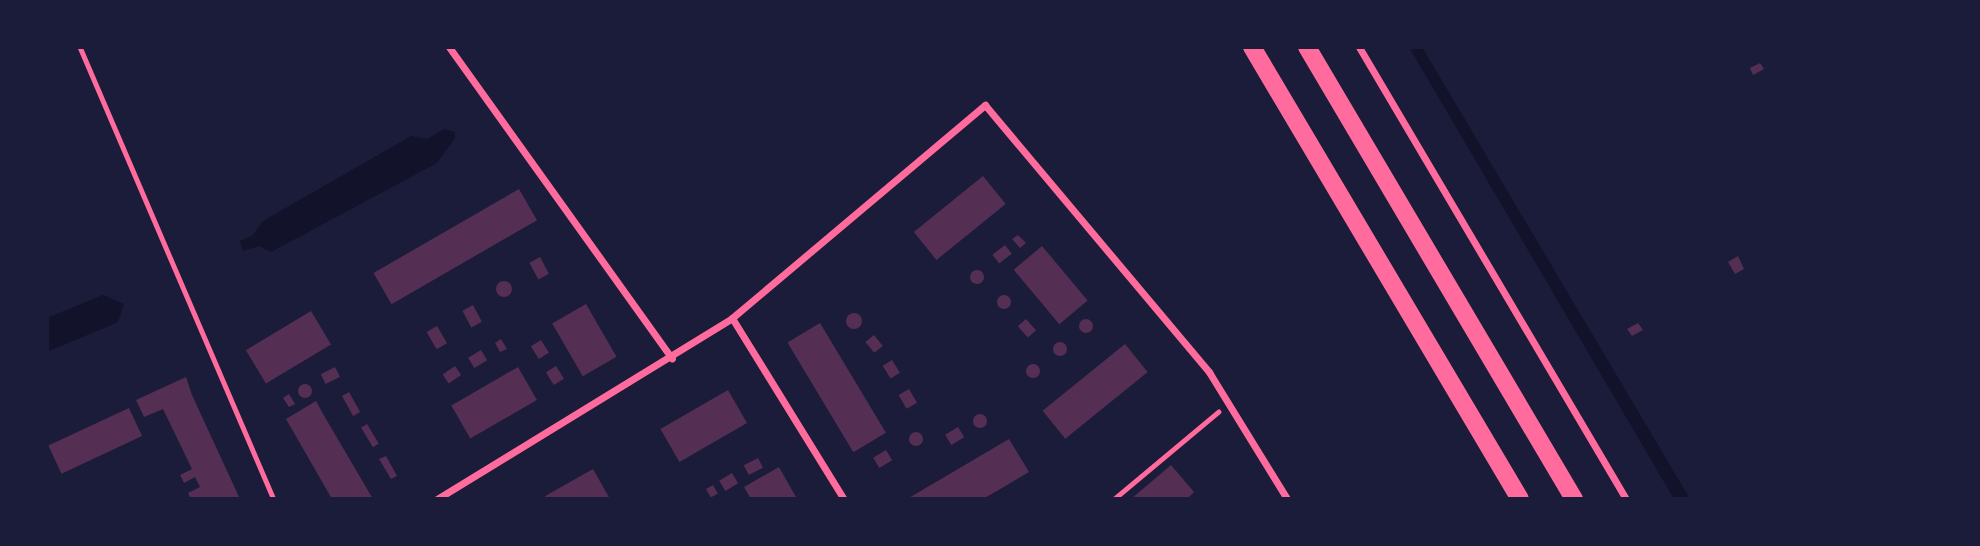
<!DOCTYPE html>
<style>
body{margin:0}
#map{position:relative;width:1980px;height:546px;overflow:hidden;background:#1b1b3a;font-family:Raleway,sans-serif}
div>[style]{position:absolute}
.water>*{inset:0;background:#12122b}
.building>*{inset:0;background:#542f53;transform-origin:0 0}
.round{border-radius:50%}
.path>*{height:4.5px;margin:-2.25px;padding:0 2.25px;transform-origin:2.25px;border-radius:2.25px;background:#ff6b9d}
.minor>*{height:7px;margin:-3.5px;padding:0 3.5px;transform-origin:3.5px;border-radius:3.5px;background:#ff6b9d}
.primary>*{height:18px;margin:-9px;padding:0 9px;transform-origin:9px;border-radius:9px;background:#ff6b9d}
span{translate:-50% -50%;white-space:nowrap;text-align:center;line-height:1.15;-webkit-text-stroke:7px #1b1b3a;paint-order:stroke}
.frame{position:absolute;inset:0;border:49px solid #1b1b3a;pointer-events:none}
</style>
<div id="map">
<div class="water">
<i style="clip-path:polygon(1409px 47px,1422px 47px,1690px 499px,1674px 499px)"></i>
<i style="clip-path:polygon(444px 129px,455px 132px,455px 138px,437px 163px,271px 252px,259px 246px,243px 251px,240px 241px,253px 235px,263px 221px,411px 136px,427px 139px)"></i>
<i style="clip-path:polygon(103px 295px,124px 304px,118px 322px,47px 352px,47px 318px)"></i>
</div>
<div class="building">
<i style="clip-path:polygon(1760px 63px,1764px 69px,1753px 75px,1750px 68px)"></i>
<i style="left:983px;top:176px;width:36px;height:89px;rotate:51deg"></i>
<i style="left:519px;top:189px;width:36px;height:168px;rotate:60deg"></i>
<i style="clip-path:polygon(1018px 235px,1026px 243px,1020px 248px,1012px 239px)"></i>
<i style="left:1005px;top:245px;width:11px;height:16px;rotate:52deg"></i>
<i style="left:1042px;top:246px;width:71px;height:37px;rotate:50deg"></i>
<i style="clip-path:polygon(1738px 256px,1744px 269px,1735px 274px,1728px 262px)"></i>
<i style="left:540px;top:257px;width:19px;height:12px;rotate:62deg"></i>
<i class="round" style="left:970px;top:270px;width:14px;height:14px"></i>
<i class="round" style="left:496px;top:281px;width:16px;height:16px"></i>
<i class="round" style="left:997px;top:295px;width:14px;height:14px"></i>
<i style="left:586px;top:304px;width:61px;height:39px;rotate:60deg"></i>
<i style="left:473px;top:305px;width:19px;height:12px;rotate:62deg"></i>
<i style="left:311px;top:311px;width:39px;height:76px;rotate:59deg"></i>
<i class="round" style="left:846px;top:313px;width:16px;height:16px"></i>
<i class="round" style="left:1079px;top:319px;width:14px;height:14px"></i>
<i style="left:1026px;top:319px;width:15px;height:11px;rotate:48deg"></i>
<i style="left:820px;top:323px;width:128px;height:38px;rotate:59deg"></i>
<i style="clip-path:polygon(1638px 323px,1643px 330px,1632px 336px,1627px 329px)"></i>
<i style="left:437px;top:326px;width:20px;height:12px;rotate:60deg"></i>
<i style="left:874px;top:335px;width:14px;height:11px;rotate:51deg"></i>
<i style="clip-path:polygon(501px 339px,507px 349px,500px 352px,495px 343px)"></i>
<i style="left:541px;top:340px;width:15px;height:12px;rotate:58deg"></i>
<i class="round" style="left:1053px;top:342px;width:14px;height:14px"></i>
<i style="left:1125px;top:344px;width:36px;height:106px;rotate:51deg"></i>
<i style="left:481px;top:350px;width:12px;height:15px;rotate:59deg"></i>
<i style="left:892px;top:360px;width:15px;height:11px;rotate:58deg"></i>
<i class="round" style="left:1026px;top:364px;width:14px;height:14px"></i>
<i style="left:455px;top:366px;width:11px;height:15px;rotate:56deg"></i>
<i style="left:556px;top:366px;width:15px;height:12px;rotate:58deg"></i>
<i style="left:335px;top:367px;width:11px;height:16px;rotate:63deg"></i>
<i style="left:518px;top:367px;width:38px;height:77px;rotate:60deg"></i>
<i style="clip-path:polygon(186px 377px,192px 395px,240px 499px,191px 499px,188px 493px,200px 487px,195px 477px,184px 483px,180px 475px,192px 469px,163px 409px,144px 417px,136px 400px)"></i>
<i class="round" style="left:298px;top:384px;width:14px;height:14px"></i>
<i style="left:909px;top:389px;width:16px;height:12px;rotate:60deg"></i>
<i style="left:728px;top:390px;width:38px;height:78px;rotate:60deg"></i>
<i style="left:349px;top:392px;width:23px;height:8px;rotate:61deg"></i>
<i style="clip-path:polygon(289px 394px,295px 404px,289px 407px,283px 398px)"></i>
<i style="clip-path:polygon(316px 401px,326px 419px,373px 499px,332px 499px,286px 419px)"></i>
<i style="left:129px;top:408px;width:31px;height:89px;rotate:65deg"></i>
<i class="round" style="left:973px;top:414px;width:14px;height:14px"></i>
<i style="left:367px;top:424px;width:23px;height:7px;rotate:59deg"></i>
<i style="left:958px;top:427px;width:12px;height:15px;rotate:59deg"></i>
<i class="round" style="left:909px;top:432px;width:14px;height:14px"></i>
<i style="clip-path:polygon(1009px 439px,1029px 472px,1002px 488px,983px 499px,907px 499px)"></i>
<i style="left:886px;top:450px;width:12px;height:15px;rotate:59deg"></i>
<i style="clip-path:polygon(386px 456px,397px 476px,391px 479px,379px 459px)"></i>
<i style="left:758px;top:458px;width:11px;height:16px;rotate:63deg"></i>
<i style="clip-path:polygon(1171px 465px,1194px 492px,1187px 499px,1131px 499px)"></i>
<i style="clip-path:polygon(779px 467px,797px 499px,751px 499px,744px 487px)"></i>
<i style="clip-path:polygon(593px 469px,610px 499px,542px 499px,547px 495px)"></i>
<i style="left:732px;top:473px;width:12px;height:15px;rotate:59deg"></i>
<i style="left:713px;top:485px;width:10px;height:8px;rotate:61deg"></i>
</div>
<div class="path">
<i style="left:80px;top:47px;width:492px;rotate:66.8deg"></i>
<i style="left:1114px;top:499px;width:136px;rotate:-39.9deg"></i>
</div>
<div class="minor">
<i style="left:449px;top:47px;width:383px;rotate:54.4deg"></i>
<i style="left:1359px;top:47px;width:525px;rotate:59.43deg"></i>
<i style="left:732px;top:318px;width:213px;rotate:58.3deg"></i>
<i style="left:437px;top:499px;width:346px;rotate:-31.5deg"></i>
<i style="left:732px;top:318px;width:331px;rotate:-40.1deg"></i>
<i style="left:985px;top:105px;width:349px;rotate:50deg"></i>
<i style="left:1209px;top:372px;width:149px;rotate:58.4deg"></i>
</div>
<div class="primary">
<i style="left:1252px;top:47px;width:525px;rotate:59.34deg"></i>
<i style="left:1307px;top:47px;width:525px;rotate:59.43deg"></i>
</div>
<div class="frame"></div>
</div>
